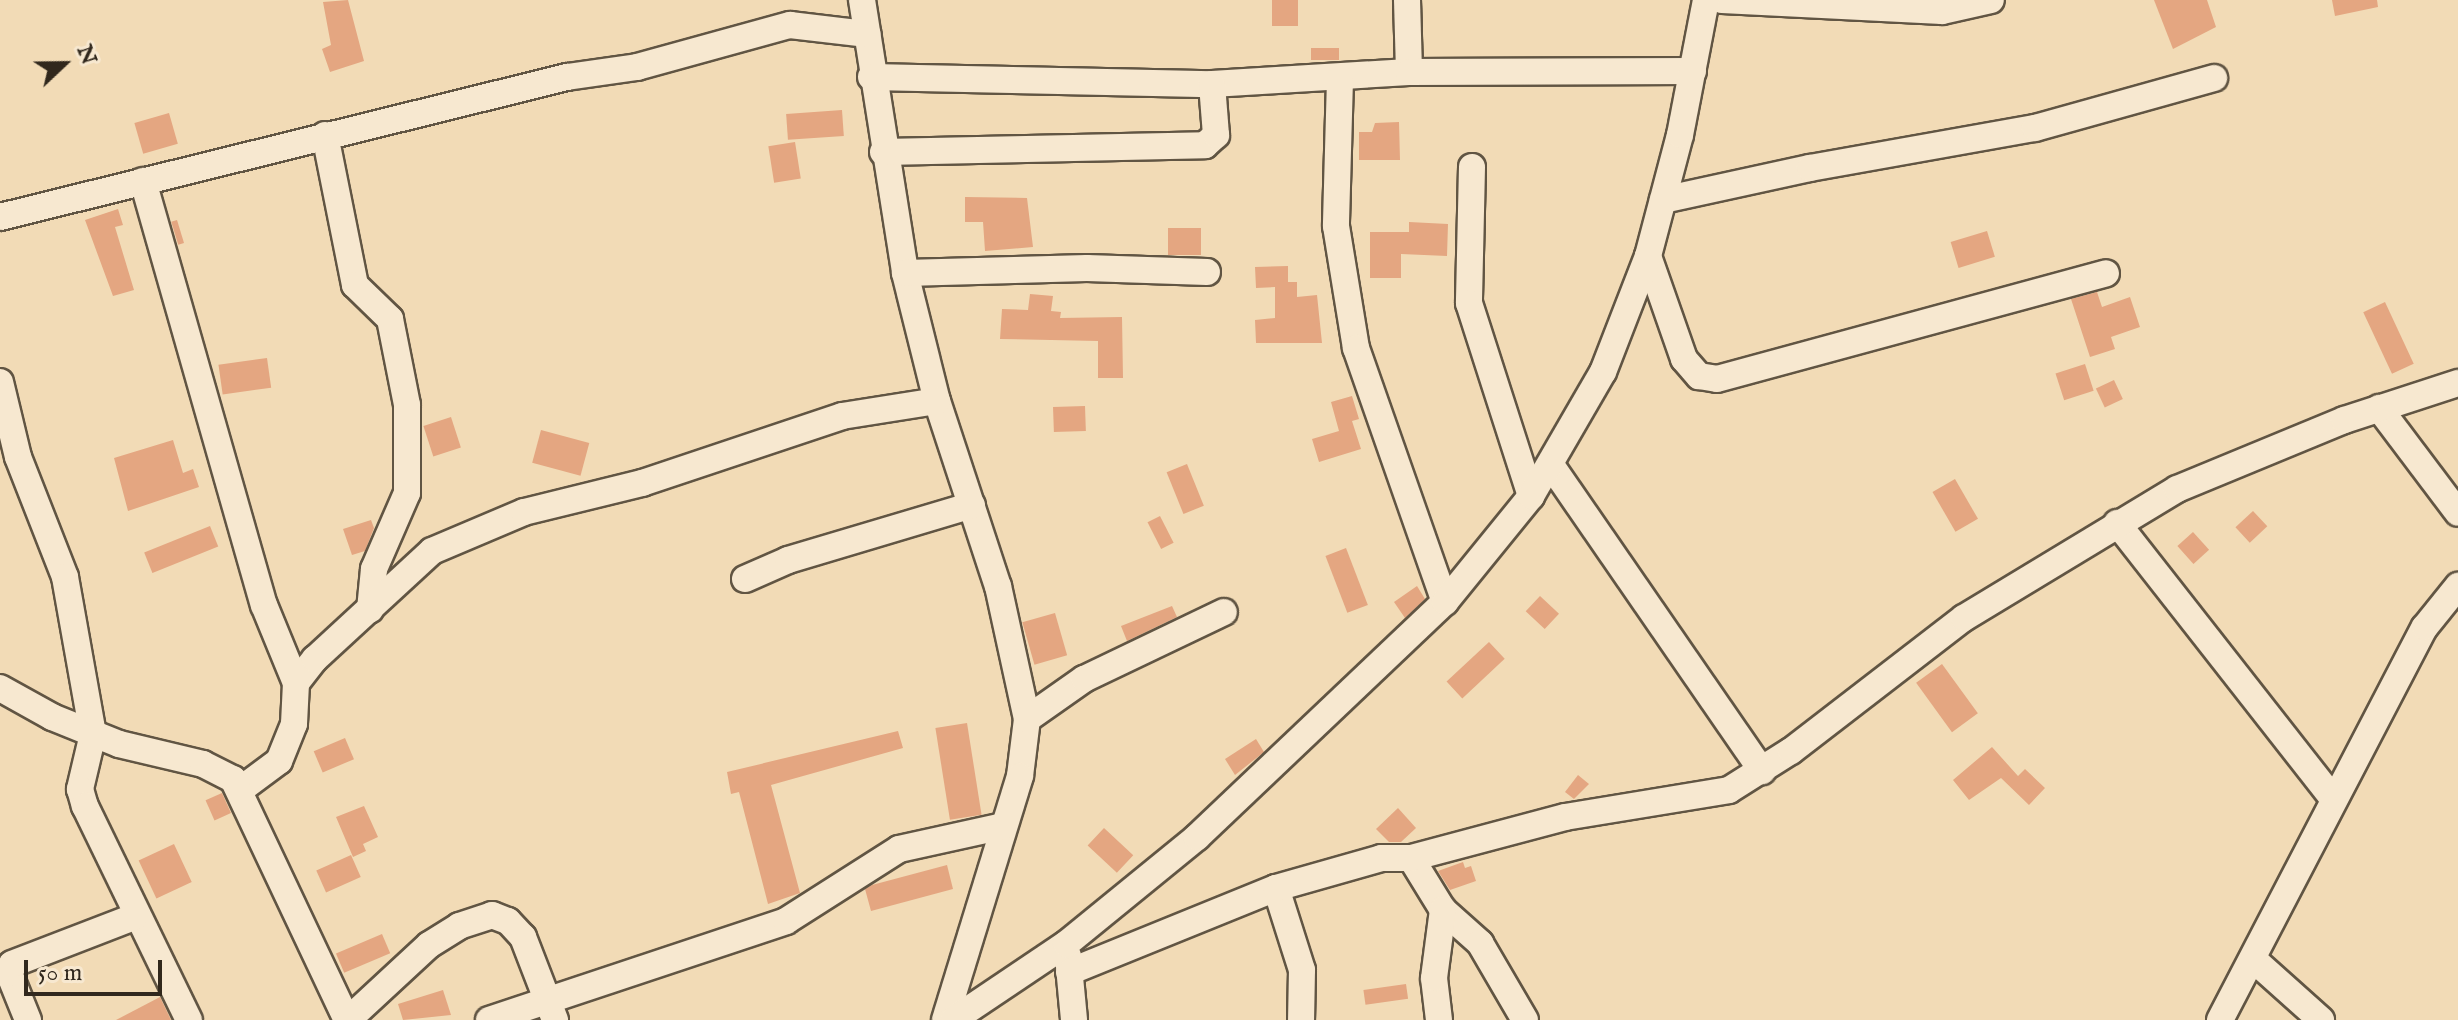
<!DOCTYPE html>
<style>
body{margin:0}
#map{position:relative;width:2458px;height:1020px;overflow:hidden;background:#f2dbb6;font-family:"IM FELL English",serif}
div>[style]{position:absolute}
.building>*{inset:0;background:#e4a681;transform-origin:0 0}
.roads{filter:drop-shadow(2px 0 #615543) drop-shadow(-2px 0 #615543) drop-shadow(0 2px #615543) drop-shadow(0 -2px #615543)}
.minor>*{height:26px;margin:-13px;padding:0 13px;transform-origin:13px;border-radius:13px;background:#f7e8d0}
span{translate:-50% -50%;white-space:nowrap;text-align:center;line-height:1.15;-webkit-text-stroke:8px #f7e8d0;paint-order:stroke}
.north{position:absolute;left:24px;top:24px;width:80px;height:80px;-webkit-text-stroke:6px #f7e8d0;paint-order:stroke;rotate:68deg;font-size:22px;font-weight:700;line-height:32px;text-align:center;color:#31281d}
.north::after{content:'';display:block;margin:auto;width:28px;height:36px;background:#31281d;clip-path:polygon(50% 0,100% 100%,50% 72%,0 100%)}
.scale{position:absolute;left:24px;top:960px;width:138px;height:36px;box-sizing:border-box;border:4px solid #31281d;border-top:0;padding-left:10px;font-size:24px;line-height:28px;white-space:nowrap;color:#31281d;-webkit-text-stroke:6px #f7e8d0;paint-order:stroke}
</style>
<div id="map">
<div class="building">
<i style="clip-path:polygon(348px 0,364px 61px,330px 72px,322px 49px,331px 45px,323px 2px)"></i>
<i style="left:1272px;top:0;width:26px;height:26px"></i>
<i style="clip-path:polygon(2154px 0,2207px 0,2216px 27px,2173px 49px)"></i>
<i style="clip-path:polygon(2332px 0,2377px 0,2378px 7px,2335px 16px)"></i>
<i style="left:1339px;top:48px;width:12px;height:28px;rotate:90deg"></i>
<i style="left:842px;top:110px;width:26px;height:56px;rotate:86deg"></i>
<i style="left:169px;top:113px;width:32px;height:36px;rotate:74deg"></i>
<i style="clip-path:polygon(1399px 122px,1400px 160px,1359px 160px,1359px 132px,1372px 132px,1375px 123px)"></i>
<i style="left:795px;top:142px;width:37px;height:27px;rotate:81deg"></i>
<i style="clip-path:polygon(965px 197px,1027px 198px,1033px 247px,985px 251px,983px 222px,965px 222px)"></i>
<i style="clip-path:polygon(118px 209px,123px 225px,115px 227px,134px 290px,113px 296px,85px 220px)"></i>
<i style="left:177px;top:220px;width:24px;height:6px;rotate:73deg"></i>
<i style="clip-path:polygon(1409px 222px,1448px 224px,1447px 256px,1401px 254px,1401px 278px,1370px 278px,1370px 232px,1409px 232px)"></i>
<i style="left:1168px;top:228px;width:33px;height:27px"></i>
<i style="left:1987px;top:231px;width:27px;height:38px;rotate:73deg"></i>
<i style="clip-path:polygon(1288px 266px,1288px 282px,1297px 282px,1297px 297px,1317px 295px,1322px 343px,1256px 343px,1255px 320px,1275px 318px,1275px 287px,1256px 288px,1255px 267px)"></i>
<i style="clip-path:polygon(2097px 292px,2102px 307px,2130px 297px,2140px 327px,2111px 337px,2115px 349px,2090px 357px,2071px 299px)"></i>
<i style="clip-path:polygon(1030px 294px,1053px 296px,1051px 311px,1061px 312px,1060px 318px,1122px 317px,1123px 378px,1098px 378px,1098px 341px,1000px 339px,1002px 309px,1028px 310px)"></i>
<i style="left:2385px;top:302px;width:68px;height:24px;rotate:65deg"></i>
<i style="left:267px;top:358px;width:30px;height:49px;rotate:82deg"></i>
<i style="left:2085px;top:364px;width:28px;height:31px;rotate:72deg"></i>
<i style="left:2114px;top:380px;width:21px;height:20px;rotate:65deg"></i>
<i style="clip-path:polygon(1352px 396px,1359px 419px,1352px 421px,1361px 449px,1319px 462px,1312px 439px,1339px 431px,1331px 402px)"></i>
<i style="left:1085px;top:406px;width:25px;height:32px;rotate:88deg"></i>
<i style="left:451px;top:417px;width:32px;height:29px;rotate:72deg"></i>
<i style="left:541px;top:430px;width:50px;height:34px;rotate:15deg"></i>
<i style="clip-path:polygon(173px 440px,183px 473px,193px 469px,199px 487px,128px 511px,114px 458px)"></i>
<i style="left:1187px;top:464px;width:45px;height:22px;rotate:68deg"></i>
<i style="left:1955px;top:479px;width:46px;height:26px;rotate:60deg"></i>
<i style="left:2253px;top:511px;width:21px;height:24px;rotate:47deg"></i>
<i style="left:1160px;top:516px;width:30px;height:14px;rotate:63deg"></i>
<i style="clip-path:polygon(371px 520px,374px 528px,365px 551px,352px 555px,343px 529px)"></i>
<i style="left:210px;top:526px;width:22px;height:71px;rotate:68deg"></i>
<i style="left:2193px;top:532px;width:24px;height:21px;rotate:48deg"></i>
<i style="left:1346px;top:548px;width:61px;height:22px;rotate:69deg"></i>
<i style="clip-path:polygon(1417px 586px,1425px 599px,1405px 618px,1394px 602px)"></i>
<i style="left:1540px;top:596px;width:26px;height:21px;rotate:43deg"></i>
<i style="clip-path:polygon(1172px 606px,1177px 617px,1127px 641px,1121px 626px)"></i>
<i style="left:1055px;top:613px;width:44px;height:34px;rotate:74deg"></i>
<i style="left:1489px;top:642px;width:23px;height:58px;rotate:47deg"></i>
<i style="left:1942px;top:664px;width:61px;height:32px;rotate:54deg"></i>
<i style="left:967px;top:723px;width:93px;height:32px;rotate:81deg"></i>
<i style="clip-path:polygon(898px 731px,903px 748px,771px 785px,800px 893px,768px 904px,739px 792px,731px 794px,727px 772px)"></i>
<i style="left:345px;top:738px;width:23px;height:34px;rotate:67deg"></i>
<i style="clip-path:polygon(1256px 739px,1264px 752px,1235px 775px,1225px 759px)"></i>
<i style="clip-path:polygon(1992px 747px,2018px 776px,2025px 769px,2045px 788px,2029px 805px,2001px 778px,1969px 800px,1953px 780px)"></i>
<i style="clip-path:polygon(1578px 775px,1589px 784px,1574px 799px,1565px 792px)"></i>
<i style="left:222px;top:793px;width:22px;height:18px;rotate:66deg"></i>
<i style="clip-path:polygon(364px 806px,378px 837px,363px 844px,366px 851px,353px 857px,336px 817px)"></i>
<i style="clip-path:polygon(1398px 808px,1416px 828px,1401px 842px,1389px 842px,1376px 829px)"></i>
<i style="left:1104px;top:828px;width:40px;height:24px;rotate:43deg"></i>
<i style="left:174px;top:844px;width:42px;height:39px;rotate:65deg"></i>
<i style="left:351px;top:855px;width:24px;height:38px;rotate:66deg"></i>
<i style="clip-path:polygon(1463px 862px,1465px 868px,1471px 866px,1476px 881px,1450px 890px,1438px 871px)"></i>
<i style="clip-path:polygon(947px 865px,953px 889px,871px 911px,865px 889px,872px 885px)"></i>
<i style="left:382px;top:934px;width:21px;height:50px;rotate:67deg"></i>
<i style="left:1406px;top:984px;width:15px;height:43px;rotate:82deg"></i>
<i style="clip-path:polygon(443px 990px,451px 1015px,403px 1020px,398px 1004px)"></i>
<i style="clip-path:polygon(160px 997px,171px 1020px,116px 1020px)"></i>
</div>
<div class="roads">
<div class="minor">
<i style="left:862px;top:0;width:276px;rotate:81deg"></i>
<i style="left:905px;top:273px;width:132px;rotate:76deg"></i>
<i style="left:937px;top:401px;width:195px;rotate:71.8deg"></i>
<i style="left:998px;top:586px;width:136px;rotate:77.7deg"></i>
<i style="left:1027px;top:719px;width:57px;rotate:97deg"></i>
<i style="left:1020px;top:776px;width:255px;rotate:107.1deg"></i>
<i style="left:1407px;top:0;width:72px;rotate:88.4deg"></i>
<i style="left:1722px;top:0;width:220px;rotate:2.9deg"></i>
<i style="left:1942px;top:11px;width:50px;rotate:-12.7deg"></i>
<i style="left:871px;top:77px;width:341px;rotate:1.2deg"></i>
<i style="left:1212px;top:84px;width:197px;rotate:-3.5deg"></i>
<i style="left:1409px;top:72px;width:284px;rotate:-0.2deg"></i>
<i style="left:1340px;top:79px;width:147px;rotate:91.6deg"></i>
<i style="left:1336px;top:226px;width:124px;rotate:80.7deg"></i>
<i style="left:1356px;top:348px;width:269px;rotate:70.7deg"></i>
<i style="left:325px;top:135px;width:153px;rotate:78.7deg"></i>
<i style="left:355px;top:285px;width:49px;rotate:44.2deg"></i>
<i style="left:390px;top:319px;width:88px;rotate:78.8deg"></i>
<i style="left:407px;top:405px;width:88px;rotate:90deg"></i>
<i style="left:407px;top:493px;width:83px;rotate:113.5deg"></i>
<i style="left:374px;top:569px;width:41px;rotate:95.6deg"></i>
<i style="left:883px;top:152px;width:322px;rotate:-1.2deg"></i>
<i style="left:1205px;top:145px;width:15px;rotate:-42deg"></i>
<i style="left:1216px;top:135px;width:51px;rotate:-94.5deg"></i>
<i style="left:1472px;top:167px;width:136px;rotate:91.3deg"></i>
<i style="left:1469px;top:303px;width:203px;rotate:72.2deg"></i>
<i style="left:143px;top:181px;width:441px;rotate:74.1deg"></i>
<i style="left:264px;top:605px;width:84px;rotate:67.7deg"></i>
<i style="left:296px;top:683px;width:41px;rotate:92.8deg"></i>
<i style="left:294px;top:724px;width:40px;rotate:112deg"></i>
<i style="left:279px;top:761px;width:49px;rotate:143.4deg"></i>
<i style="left:1663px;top:200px;width:150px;rotate:-12.3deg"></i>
<i style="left:1810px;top:168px;width:229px;rotate:-10.1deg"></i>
<i style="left:2035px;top:128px;width:186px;rotate:-15.6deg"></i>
<i style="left:0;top:217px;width:584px;rotate:-13.87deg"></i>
<i style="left:567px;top:77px;width:71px;rotate:-8.1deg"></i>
<i style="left:637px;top:67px;width:159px;rotate:-15.4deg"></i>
<i style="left:790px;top:25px;width:78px;rotate:6.7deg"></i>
<i style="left:1648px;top:256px;width:109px;rotate:70.7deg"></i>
<i style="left:1684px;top:359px;width:23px;rotate:49deg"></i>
<i style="left:1699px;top:376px;width:18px;rotate:9deg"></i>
<i style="left:1717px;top:379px;width:403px;rotate:-15.2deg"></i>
<i style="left:905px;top:273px;width:182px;rotate:-1.6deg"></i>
<i style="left:1087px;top:268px;width:120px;rotate:1.9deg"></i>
<i style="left:0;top:382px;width:77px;rotate:76.5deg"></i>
<i style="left:18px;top:457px;width:129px;rotate:68.6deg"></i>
<i style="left:65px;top:577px;width:159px;rotate:79.9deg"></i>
<i style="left:93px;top:734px;width:57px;rotate:103.3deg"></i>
<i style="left:80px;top:789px;width:18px;rotate:74deg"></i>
<i style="left:85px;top:806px;width:238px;rotate:64.1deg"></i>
<i style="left:2379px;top:408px;width:131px;rotate:53deg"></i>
<i style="left:1551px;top:465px;width:372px;rotate:55.4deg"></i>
<i style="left:2117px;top:523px;width:350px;rotate:51.9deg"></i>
<i style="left:745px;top:579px;width:47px;rotate:-23.8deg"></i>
<i style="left:788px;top:560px;width:192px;rotate:-16.6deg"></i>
<i style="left:296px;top:683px;width:31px;rotate:-52deg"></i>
<i style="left:315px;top:659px;width:159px;rotate:-42.7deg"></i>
<i style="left:432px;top:551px;width:100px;rotate:-23deg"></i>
<i style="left:524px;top:512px;width:122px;rotate:-13.8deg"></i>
<i style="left:642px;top:483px;width:211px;rotate:-18.5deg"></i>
<i style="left:842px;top:416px;width:96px;rotate:-9deg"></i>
<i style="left:0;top:688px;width:60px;rotate:29.1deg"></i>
<i style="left:52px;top:717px;width:72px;rotate:21.9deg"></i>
<i style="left:119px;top:744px;width:86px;rotate:13.4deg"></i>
<i style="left:203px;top:764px;width:34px;rotate:27deg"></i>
<i style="left:233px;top:779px;width:267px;rotate:64.7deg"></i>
<i style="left:1027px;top:719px;width:70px;rotate:-35.1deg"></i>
<i style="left:1084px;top:679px;width:155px;rotate:-25.6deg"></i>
<i style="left:1411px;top:858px;width:61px;rotate:58.4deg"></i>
<i style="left:1443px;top:910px;width:50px;rotate:41.7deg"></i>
<i style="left:1480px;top:943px;width:89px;rotate:59.7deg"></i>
<i style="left:1276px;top:888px;width:86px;rotate:72.4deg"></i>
<i style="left:1302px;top:970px;width:50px;rotate:91.1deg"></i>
<i style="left:1068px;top:956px;width:64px;rotate:84.6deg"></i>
<i style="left:2254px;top:960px;width:90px;rotate:41.8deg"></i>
<i style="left:1069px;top:972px;width:223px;rotate:-22.1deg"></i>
<i style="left:1276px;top:888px;width:109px;rotate:-15.9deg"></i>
<i style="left:1381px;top:858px;width:30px"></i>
<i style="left:1411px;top:858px;width:159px;rotate:-14.9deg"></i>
<i style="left:1565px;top:817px;width:166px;rotate:-9.3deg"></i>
<i style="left:1729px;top:790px;width:73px;rotate:-32.2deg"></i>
<i style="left:1791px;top:751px;width:218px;rotate:-37.6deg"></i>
<i style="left:1964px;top:618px;width:249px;rotate:-31.2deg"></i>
<i style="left:2177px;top:489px;width:181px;rotate:-22.4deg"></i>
<i style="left:2344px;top:420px;width:120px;rotate:-18deg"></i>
<i style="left:28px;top:1020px;width:51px;rotate:-112deg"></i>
<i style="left:9px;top:973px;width:9px;rotate:-72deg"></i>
<i style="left:12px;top:964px;width:131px;rotate:-21.1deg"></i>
<i style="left:348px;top:1020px;width:110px;rotate:-42.8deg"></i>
<i style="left:429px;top:945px;width:36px;rotate:-32deg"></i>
<i style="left:459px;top:926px;width:35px;rotate:-18deg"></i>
<i style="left:492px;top:915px;width:17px;rotate:21deg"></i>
<i style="left:508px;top:921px;width:22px;rotate:47deg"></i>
<i style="left:523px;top:937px;width:89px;rotate:68.9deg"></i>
<i style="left:489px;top:1020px;width:313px;rotate:-18.4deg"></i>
<i style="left:786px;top:921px;width:134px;rotate:-32.5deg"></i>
<i style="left:899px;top:849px;width:107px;rotate:-12.4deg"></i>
<i style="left:953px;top:1020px;width:136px;rotate:-33.9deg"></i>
<i style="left:1066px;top:944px;width:169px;rotate:-39.2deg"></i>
<i style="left:1197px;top:837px;width:342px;rotate:-43.5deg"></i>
<i style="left:1445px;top:602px;width:136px;rotate:-50.9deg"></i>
<i style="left:1531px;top:496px;width:143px;rotate:-59.9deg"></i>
<i style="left:1603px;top:372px;width:124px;rotate:-68.8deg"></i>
<i style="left:1648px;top:256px;width:125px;rotate:-75.2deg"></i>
<i style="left:1680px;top:135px;width:137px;rotate:-79.1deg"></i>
<i style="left:1439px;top:1020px;width:42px;rotate:-96.8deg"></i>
<i style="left:1434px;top:978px;width:69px;rotate:-82.5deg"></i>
<i style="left:2220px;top:1020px;width:443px;rotate:-62.5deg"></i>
<i style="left:2425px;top:627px;width:53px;rotate:-51.2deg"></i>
</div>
</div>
<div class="north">N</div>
<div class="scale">50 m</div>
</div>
